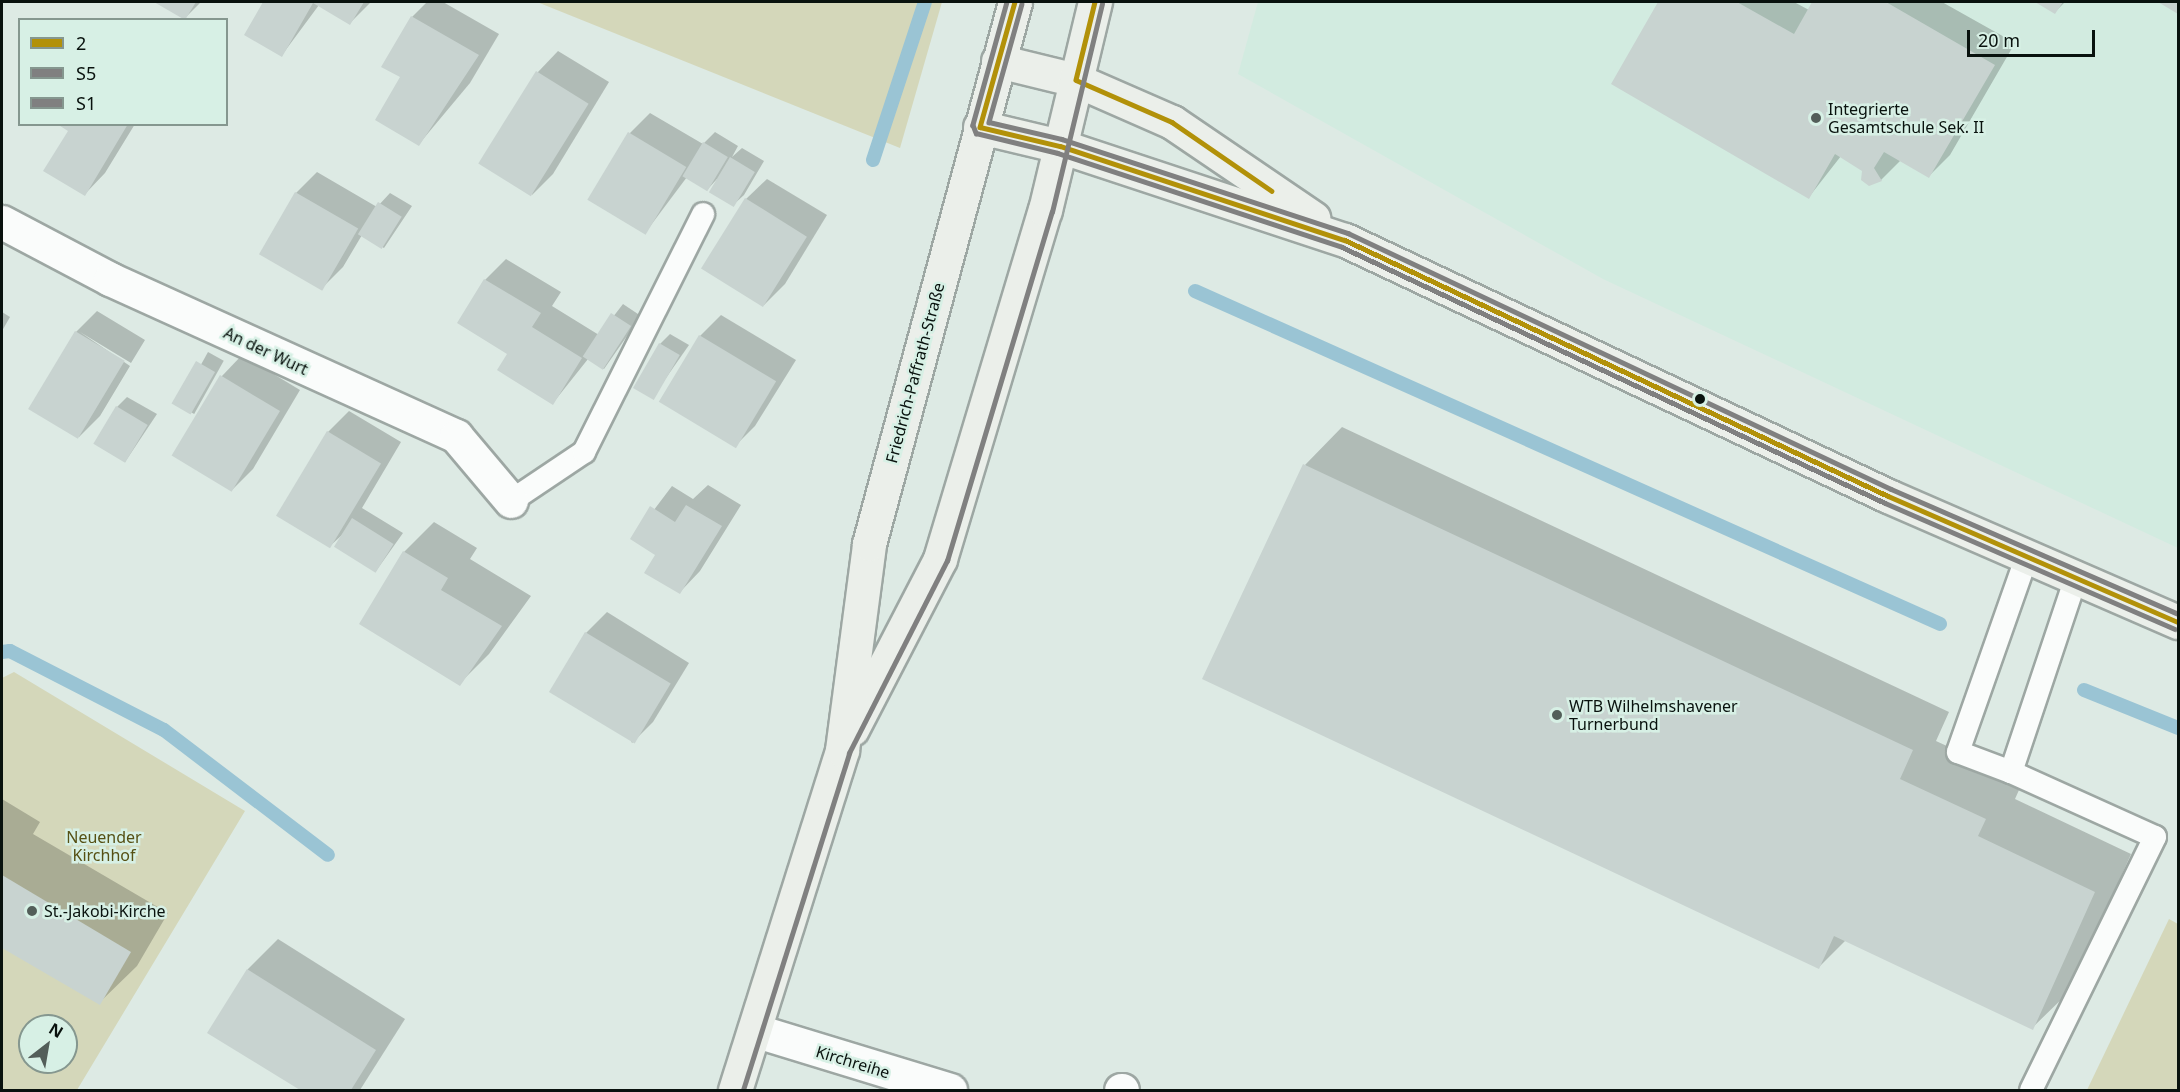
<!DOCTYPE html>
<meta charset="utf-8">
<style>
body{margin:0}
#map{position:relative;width:2180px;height:1092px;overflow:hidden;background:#ddeae4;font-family:"Noto Sans",sans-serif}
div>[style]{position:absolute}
.built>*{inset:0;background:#d2ebe0}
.green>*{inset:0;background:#d4d7ba}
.shadow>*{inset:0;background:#0003;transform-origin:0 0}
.stream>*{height:14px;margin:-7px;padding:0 7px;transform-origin:7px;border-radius:7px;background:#9ac4d4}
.building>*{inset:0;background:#c8d3d0;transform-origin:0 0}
.roads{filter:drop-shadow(2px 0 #9da7a3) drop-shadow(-2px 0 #9da7a3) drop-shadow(0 2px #9da7a3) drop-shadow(0 -2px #9da7a3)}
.service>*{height:22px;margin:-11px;padding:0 11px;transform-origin:11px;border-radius:11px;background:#fafcfb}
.minor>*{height:33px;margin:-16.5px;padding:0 16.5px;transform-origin:16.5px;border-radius:16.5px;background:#fafcfb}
.secondary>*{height:33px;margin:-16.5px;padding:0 16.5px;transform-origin:16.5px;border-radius:16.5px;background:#ebefea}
.bus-1>*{height:4.5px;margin:-2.25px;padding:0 2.25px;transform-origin:2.25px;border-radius:2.25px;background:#b29109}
.bus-2>*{height:4.5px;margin:-2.25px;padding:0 2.25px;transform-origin:2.25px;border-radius:2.25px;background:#808080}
.bus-3>*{height:4.5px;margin:-2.25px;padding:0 2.25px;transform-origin:2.25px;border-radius:2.25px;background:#808080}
.dots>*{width:16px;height:16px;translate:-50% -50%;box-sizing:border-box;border:3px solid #d7f0e5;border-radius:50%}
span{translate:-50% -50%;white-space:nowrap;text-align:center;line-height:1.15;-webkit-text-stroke:5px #d7f0e5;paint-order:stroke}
.poi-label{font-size:16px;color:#09120e}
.left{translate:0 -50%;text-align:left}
.street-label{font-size:16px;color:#09120e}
.park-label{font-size:16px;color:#565014}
.frame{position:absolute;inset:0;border:3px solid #09120e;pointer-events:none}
.legend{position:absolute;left:18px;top:18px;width:210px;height:108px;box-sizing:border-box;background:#d7f0e5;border:2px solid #85978f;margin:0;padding:8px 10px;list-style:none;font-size:18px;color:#09120e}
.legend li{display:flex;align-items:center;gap:12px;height:30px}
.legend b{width:30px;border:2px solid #85978f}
.north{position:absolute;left:18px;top:1014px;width:60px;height:60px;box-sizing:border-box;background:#d7f0e5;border:2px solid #85978f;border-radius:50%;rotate:31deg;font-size:16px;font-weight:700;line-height:24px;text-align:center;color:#09120e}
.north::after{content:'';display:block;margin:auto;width:21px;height:27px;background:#535e59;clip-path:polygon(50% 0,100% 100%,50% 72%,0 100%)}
.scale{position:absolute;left:1967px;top:30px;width:128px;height:27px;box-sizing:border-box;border:3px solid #09120e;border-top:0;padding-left:8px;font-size:18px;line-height:21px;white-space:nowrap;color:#09120e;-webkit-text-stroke:4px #d7f0e5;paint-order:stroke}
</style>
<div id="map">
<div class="built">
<i style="clip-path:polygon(1258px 2px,2178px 2px,2178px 548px,1603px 279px,1238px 74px)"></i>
</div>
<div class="green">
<i style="clip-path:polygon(537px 2px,942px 2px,900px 148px)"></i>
<i style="clip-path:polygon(evenodd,14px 672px,245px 811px,77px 1090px,2px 1090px,2px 678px,14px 672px,30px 1026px,66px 1026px,66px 1062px,30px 1062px,30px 1026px)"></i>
<i style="clip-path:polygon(2169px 919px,2178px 924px,2178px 1090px,2087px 1090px)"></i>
</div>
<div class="shadow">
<i style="clip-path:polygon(157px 2px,201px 2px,185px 18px)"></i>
<i style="clip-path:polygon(265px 2px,371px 2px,350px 23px,319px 5px,282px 55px,246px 34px)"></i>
<i style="clip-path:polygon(427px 2px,443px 2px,499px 34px,470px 83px,419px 144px,402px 77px,412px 17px)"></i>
<i style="clip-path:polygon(1660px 2px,1794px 2px,1809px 10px,1814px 2px,1942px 2px,2015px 43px,1950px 155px,1929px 176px,1901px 160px,1881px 180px,1841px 156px,1809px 197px,1613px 84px)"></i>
<i style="clip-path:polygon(2038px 2px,2065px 2px,2055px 12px)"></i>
<i style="clip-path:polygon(558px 51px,609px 82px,553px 174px,532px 195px,538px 72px)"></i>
<i style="clip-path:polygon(650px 113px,703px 144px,715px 132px,738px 146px,732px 157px,742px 148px,764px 161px,744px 195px,733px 205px,717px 179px,707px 190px,687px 177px,645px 233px,630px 133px)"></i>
<i style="clip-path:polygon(60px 124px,135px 124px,105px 173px,85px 194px,70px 130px)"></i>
<i style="clip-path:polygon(317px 172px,377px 207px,390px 193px,412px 206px,384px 248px,362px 235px,343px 267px,322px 288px,296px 193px)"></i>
<i style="clip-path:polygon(767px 179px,827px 215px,785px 284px,764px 305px,746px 199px)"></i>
<i style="clip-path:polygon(506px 259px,561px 292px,552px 306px,599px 335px,623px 304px,641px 316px,604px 369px,588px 359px,553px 403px,509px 353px,485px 280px)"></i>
<i style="clip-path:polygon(97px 311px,145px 340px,131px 363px,80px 332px,130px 366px,100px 416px,79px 437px,76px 332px)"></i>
<i style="clip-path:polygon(2px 312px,10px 317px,2px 331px)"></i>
<i style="clip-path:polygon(721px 315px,796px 360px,755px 426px,735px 446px,660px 401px,700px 336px)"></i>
<i style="clip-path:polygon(670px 334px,689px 345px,652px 398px,660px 344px)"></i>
<i style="left:208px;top:352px;width:18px;height:61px;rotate:29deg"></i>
<i style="clip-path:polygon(242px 355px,300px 390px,253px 469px,232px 490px,222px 376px)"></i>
<i style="clip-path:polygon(127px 397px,157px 414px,125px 462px,117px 407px)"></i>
<i style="clip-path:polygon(349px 411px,401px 442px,362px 508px,403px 533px,376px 571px,342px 535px,330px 546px,328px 432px)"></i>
<i style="clip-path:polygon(1342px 427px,1949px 712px,1936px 741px,2023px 781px,2015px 799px,2131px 854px,2070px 991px,2032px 1028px,1846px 940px,1819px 967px,1305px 465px)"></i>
<i style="clip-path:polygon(708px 485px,741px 505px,700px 571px,680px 592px,657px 554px,632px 539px,672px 486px,693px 499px)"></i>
<i style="clip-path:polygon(434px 522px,477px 548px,470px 559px,531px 596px,489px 654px,459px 684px,404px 552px)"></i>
<i style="clip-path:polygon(607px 612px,689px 663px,653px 722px,632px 743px,586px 633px)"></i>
<i style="clip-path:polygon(2px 799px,40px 822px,33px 834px,168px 913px,137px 966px,99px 1003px,2px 946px)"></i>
<i style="clip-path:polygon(278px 939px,405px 1019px,360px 1090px,302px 1090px,209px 1032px,248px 969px)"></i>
</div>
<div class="stream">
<i style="left:873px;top:160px;width:166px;rotate:-71.8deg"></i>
<i style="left:1195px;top:291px;width:816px;rotate:24.08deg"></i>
<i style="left:2px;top:652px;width:8px;rotate:-7deg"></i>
<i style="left:10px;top:651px;width:173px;rotate:27.2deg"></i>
<i style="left:164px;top:730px;width:206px;rotate:37.3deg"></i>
<i style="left:2084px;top:690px;width:101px;rotate:22deg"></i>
</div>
<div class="building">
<i style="clip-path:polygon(154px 2px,196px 2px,185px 20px)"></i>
<i style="clip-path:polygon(263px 2px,364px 2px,350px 25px,313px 3px,282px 57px,244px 35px)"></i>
<i style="clip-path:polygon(1658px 2px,1737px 2px,1794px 34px,1812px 2px,1886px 2px,1995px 65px,1929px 178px,1884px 152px,1874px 168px,1882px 181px,1869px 186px,1861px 180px,1862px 171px,1835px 154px,1809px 199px,1611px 84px)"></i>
<i style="clip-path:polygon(2035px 2px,2063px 2px,2055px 14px)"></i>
<i style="clip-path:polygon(2158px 2px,2178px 2px,2178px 14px)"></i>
<i style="clip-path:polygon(411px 16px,479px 55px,419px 146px,375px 120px,400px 77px,381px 67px)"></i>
<i style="left:536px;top:71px;width:62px;height:109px;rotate:32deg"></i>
<i style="clip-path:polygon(57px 124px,128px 124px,85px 196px,43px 171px,68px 131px)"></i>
<i style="left:628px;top:132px;width:68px;height:79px;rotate:31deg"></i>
<i style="left:703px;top:142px;width:29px;height:40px;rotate:31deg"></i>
<i style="left:730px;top:157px;width:29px;height:41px;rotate:31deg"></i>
<i style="left:295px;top:192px;width:73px;height:72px;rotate:30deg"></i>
<i style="left:745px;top:198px;width:73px;height:83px;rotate:32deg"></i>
<i style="left:378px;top:202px;width:28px;height:38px;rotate:32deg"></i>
<i style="clip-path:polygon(484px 279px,541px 313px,532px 327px,582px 358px,553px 405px,497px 370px,507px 354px,457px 323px)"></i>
<i style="left:611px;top:313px;width:24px;height:52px;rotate:33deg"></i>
<i style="left:75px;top:331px;width:58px;height:91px;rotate:31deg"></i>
<i style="left:699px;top:335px;width:90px;height:78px;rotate:31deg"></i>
<i style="left:659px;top:343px;width:24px;height:52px;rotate:30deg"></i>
<i style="left:196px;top:361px;width:22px;height:49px;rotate:30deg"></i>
<i style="left:220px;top:375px;width:70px;height:94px;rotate:31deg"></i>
<i style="left:116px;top:406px;width:37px;height:44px;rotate:31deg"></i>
<i style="left:327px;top:431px;width:63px;height:99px;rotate:31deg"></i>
<i style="clip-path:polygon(1303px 464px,1913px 750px,1900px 779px,1986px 819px,1978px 836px,2095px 892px,2033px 1030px,1834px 936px,1819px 969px,1202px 679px)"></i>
<i style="clip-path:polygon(686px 505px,722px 526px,680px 594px,644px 573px,655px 555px,630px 539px,650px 506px,675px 522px)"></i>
<i style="left:352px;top:518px;width:49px;height:34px;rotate:32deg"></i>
<i style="clip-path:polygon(403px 551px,448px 578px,441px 590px,502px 626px,460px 686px,359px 624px)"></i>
<i style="left:585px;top:632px;width:100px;height:70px;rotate:31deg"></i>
<i style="clip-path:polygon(2px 875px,131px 952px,100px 1005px,2px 948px)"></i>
<i style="clip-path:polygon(247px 969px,376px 1050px,351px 1090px,300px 1090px,207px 1033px)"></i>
</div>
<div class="roads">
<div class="service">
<i style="left:511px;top:501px;width:88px;rotate:-33.9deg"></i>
<i style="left:584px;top:452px;width:266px;rotate:-63.4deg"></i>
<i style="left:2027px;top:556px;width:208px;rotate:109.4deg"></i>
<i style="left:1958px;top:752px;width:57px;rotate:20.7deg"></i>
<i style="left:2011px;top:772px;width:205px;rotate:-71.5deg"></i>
<i style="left:2011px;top:772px;width:158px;rotate:24.3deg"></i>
<i style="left:2155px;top:837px;width:282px;rotate:116.1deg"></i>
</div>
<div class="minor">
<i style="left:2px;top:222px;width:122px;rotate:27.8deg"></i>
<i style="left:110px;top:279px;width:380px;rotate:24.4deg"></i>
<i style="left:456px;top:436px;width:85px;rotate:49.8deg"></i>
<i style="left:757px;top:1031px;width:202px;rotate:17deg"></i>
<i style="left:1121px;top:1090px;width:1px"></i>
</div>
<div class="secondary">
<i style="left:998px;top:61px;width:80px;rotate:13.7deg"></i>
<i style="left:1076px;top:80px;width:105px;rotate:23.6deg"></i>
<i style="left:1172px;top:122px;width:171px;rotate:34.2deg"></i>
<i style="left:980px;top:127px;width:82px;rotate:13.4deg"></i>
<i style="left:1060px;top:146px;width:300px;rotate:18.3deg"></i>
<i style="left:1345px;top:240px;width:600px;rotate:25.24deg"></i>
<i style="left:1888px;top:496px;width:316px;rotate:23.5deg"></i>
<i style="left:852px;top:729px;width:191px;rotate:-62.6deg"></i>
<i style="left:940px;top:559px;width:364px;rotate:-73.3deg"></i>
<i style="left:1045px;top:210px;width:214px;rotate:-76.5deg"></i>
<i style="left:735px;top:1090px;width:356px;rotate:-72.5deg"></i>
<i style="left:842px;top:750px;width:208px;rotate:-82.5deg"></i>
<i style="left:869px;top:544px;width:561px;rotate:-74.92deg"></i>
</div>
</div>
<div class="bus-1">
<i style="left:1015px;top:2px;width:130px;rotate:105.6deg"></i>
<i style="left:980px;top:127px;width:82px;rotate:13.4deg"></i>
<i style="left:1060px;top:146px;width:300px;rotate:18.3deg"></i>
<i style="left:1345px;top:240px;width:600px;rotate:25.24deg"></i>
<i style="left:1888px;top:496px;width:316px;rotate:23.5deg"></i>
<i style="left:1095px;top:2px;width:80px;rotate:103.7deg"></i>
<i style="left:1076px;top:80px;width:105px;rotate:23.6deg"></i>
<i style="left:1172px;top:122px;width:121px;rotate:34.6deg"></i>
</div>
<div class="bus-2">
<i style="left:1007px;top:2px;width:128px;rotate:105.5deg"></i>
<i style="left:973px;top:125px;width:9px;rotate:69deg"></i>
<i style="left:976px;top:133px;width:84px;rotate:13.7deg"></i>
<i style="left:1058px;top:153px;width:299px;rotate:18.3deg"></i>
<i style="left:1342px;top:247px;width:600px;rotate:25.24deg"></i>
<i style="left:1885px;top:503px;width:316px;rotate:23.5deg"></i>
<i style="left:743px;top:1090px;width:353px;rotate:-72.5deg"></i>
<i style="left:849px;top:753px;width:216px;rotate:-63deg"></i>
<i style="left:947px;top:561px;width:364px;rotate:-73.3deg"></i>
<i style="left:1052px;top:212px;width:214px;rotate:-76.5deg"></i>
</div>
<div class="bus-3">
<i style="left:1022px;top:4px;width:123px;rotate:105.6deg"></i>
<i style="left:989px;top:122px;width:75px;rotate:13.1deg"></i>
<i style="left:1062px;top:139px;width:301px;rotate:18.2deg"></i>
<i style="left:1348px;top:233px;width:600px;rotate:25.24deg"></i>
<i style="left:1891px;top:489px;width:313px;rotate:23.5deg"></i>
</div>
<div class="dots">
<i style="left:1816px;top:118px;background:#535e59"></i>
<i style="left:1700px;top:399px;background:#09120e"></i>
<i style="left:1557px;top:715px;background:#535e59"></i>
<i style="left:32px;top:911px;background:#535e59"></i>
</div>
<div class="poi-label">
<span class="left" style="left:1828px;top:118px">Integrierte<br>Gesamtschule Sek. II</span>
<span class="left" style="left:1569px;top:715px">WTB Wilhelmshavener<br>Turnerbund</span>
<span class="left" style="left:44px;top:911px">St.-Jakobi-Kirche</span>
</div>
<div class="street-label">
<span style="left:266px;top:351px;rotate:25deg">An der Wurt</span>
<span style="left:915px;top:373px;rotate:-75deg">Friedrich-Paffrath-Straße</span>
<span style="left:853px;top:1062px;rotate:17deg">Kirchreihe</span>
</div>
<div class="park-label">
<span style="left:104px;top:846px">Neuender<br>Kirchhof</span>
</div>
<div class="frame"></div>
<ul class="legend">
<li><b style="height:8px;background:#b29109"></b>2</li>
<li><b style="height:8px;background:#808080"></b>S5</li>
<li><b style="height:8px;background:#808080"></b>S1</li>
</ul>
<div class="north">N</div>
<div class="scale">20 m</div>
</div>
